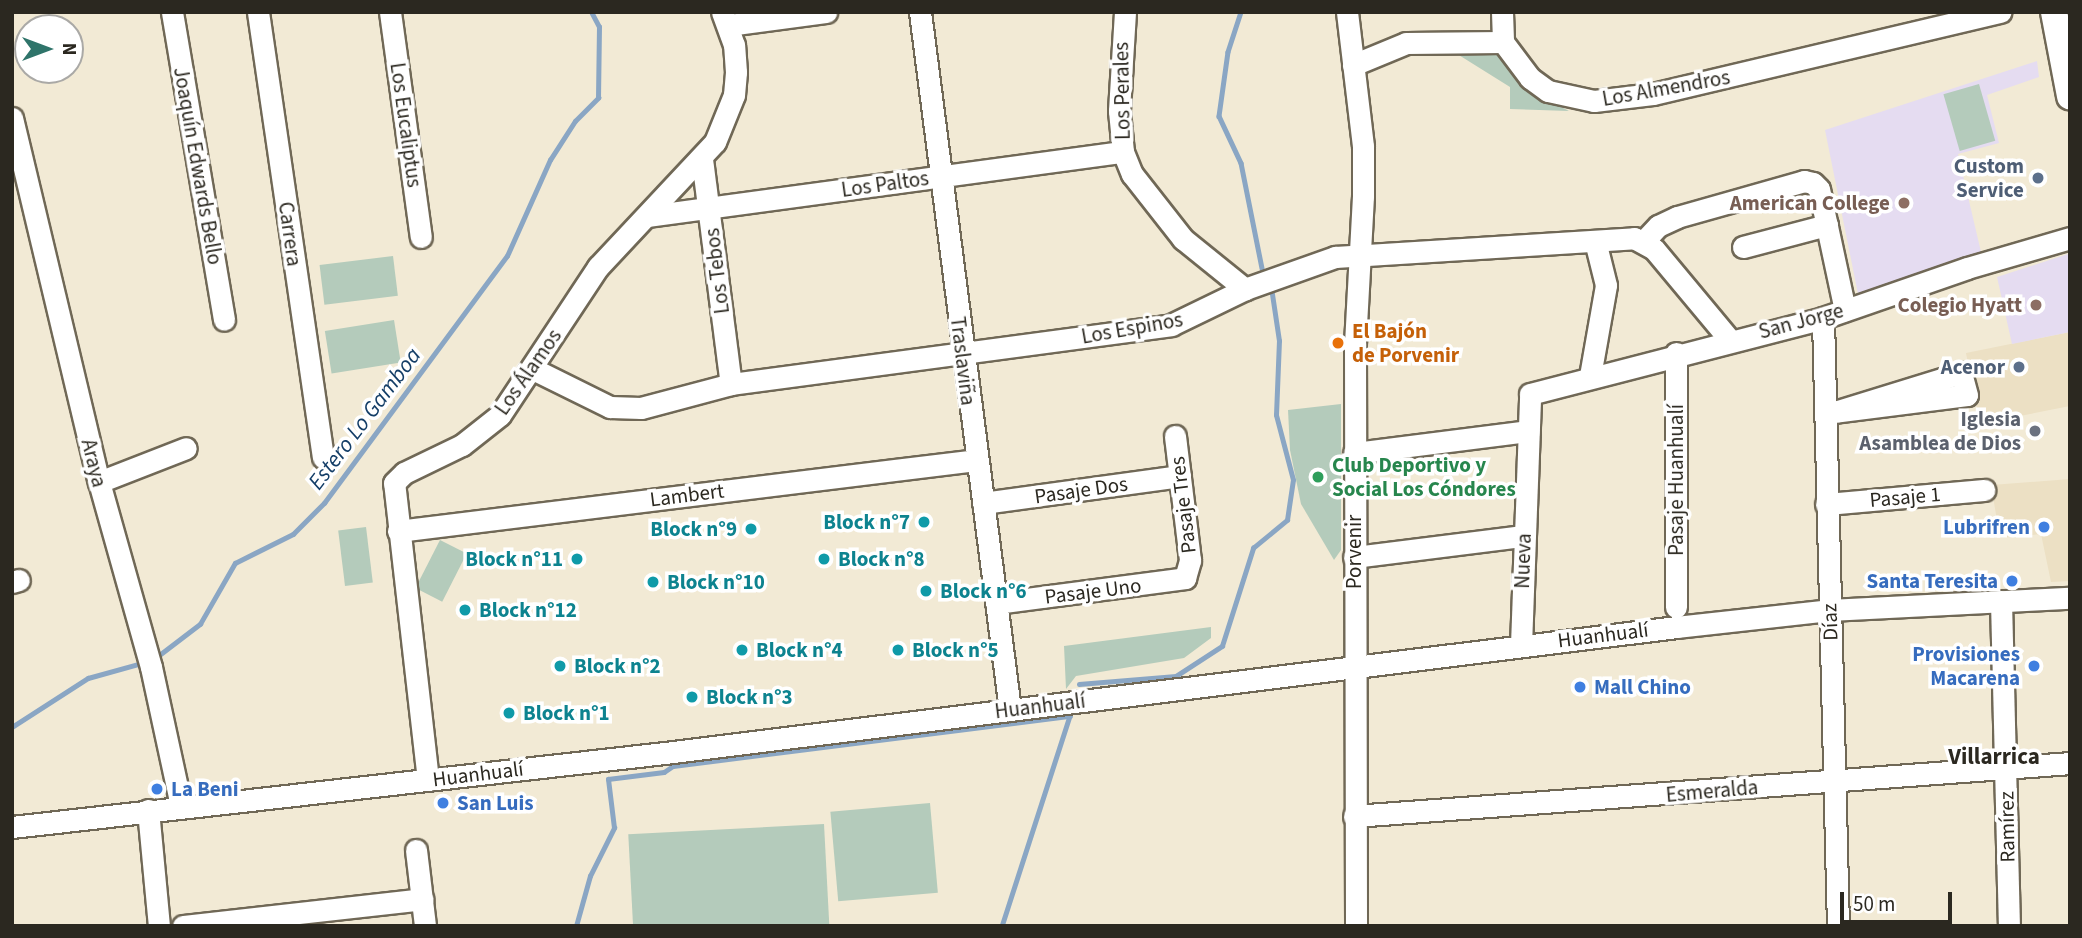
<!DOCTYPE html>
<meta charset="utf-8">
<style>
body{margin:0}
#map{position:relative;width:2082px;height:938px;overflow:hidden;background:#f2ead5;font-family:"Source Sans 3",sans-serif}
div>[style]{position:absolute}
.built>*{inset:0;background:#ece0c4}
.education>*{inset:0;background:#e5dcf1}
.green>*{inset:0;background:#b4cbbb;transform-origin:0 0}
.stream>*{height:4.5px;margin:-2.25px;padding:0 2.25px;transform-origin:2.25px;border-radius:2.25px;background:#8aa6c4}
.roads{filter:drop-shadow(2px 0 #706856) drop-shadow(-2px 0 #706856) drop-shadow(0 2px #706856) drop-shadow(0 -2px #706856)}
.minor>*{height:21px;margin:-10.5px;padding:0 10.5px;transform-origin:10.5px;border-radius:10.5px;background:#fff}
.major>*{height:26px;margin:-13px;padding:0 13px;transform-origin:13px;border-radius:13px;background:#fff}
.dots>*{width:19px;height:19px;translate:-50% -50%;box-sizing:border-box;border:4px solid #fff;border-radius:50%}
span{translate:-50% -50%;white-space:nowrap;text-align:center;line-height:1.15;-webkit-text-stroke:7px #fff;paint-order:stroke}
.street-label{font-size:21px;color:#2b2820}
.service-label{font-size:21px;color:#4e5e75;font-weight:700}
.right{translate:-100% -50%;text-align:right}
.education-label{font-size:21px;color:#785e54;font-weight:700}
.food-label{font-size:21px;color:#c56008;font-weight:700}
.left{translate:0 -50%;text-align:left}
.worship-label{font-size:21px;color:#5b616d;font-weight:700}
.leisure-label{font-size:21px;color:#27864d;font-weight:700}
.culture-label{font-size:21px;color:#0d838f;font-weight:700}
.shop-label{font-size:21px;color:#366cbe;font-weight:700}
.water-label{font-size:23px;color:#143e67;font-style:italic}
.neighbourhood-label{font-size:23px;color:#2b2820;font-weight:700}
.frame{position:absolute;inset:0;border:14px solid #2b2820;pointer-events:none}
.north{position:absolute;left:14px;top:14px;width:70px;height:70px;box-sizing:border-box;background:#fff;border:2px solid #aaa9a6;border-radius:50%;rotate:90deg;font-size:19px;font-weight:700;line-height:28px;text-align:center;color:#2b2820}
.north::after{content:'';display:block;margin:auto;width:24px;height:32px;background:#2f746a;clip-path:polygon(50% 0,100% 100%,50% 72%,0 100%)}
.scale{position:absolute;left:1840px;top:892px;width:112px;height:32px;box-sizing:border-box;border:4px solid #2b2820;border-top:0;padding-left:9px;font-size:21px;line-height:24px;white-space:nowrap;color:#2b2820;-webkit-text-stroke:5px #fff;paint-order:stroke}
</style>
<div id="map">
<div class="built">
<i style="clip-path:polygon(2070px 332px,2070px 406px,1980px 424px,1966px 353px)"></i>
<i style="clip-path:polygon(2070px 479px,2070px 581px,2051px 582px,2041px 534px,2000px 538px,1991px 485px)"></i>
</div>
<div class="education">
<i style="clip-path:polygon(2037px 61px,2039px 77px,1987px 95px,1999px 143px,1958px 154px,1981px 252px,1858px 294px,1825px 130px)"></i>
<i style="clip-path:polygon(2068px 254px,2070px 332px,2012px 344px,1997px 277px)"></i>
</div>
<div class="green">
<i style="clip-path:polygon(1454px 52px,1497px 55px,1532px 92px,1569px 111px,1510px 109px,1510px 87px)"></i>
<i style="left:1979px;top:84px;width:59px;height:37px;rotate:74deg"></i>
<i style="left:393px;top:256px;width:40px;height:74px;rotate:83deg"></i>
<i style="left:394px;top:320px;width:43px;height:70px;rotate:81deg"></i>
<i style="clip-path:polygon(1341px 404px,1341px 550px,1334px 560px,1301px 504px,1290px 450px,1288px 410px)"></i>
<i style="left:366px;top:527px;width:56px;height:28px;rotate:83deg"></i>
<i style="left:440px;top:540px;width:30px;height:54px;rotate:27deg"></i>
<i style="clip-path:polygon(1211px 627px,1211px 638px,1184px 658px,1076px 676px,1066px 689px,1064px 646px)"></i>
<i style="left:930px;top:803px;width:90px;height:100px;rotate:85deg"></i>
<i style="left:824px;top:824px;width:102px;height:196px;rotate:87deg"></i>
</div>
<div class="stream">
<i style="left:1241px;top:12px;width:42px;rotate:108deg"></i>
<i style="left:1228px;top:52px;width:65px;rotate:98deg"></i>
<i style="left:1219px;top:116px;width:52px;rotate:64.9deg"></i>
<i style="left:1241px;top:163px;width:107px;rotate:78.7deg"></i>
<i style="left:154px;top:659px;width:58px;rotate:-37.3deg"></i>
<i style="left:200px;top:624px;width:70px;rotate:-60.2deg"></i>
<i style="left:235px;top:563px;width:65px;rotate:-26.6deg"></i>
<i style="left:293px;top:534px;width:44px;rotate:-45deg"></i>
<i style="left:324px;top:503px;width:307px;rotate:-53.5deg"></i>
<i style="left:507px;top:256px;width:105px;rotate:-65.9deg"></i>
<i style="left:550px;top:160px;width:46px;rotate:-57.3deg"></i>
<i style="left:575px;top:121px;width:33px;rotate:-45deg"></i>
<i style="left:598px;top:98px;width:71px;rotate:-89.2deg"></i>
<i style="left:599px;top:27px;width:17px;rotate:-118deg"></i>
<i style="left:1079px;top:684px;width:97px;rotate:-4.7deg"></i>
<i style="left:1176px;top:676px;width:55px;rotate:-33.1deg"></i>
<i style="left:1222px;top:646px;width:103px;rotate:-72.4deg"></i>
<i style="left:1253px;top:548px;width:44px;rotate:-39.5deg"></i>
<i style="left:1287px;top:520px;width:40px;rotate:-81.5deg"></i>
<i style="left:1293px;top:480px;width:67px;rotate:-104.7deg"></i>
<i style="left:1276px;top:415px;width:74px;rotate:-87.7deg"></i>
<i style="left:1279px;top:341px;width:48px;rotate:-98.5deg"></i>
<i style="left:12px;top:727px;width:90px;rotate:-32.8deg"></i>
<i style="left:88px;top:678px;width:56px;rotate:-15.5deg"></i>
<i style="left:576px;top:926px;width:52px;rotate:-74.4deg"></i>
<i style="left:590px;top:876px;width:54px;rotate:-63.4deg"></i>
<i style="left:614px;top:828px;width:49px;rotate:-97deg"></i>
<i style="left:608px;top:779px;width:56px;rotate:-7.1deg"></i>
<i style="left:664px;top:772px;width:11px;rotate:-34deg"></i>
<i style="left:673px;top:766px;width:400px;rotate:-7.2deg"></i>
<i style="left:1070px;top:716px;width:221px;rotate:107.9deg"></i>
</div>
<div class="roads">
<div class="minor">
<i style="left:172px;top:12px;width:312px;rotate:80.4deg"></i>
<i style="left:258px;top:12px;width:450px;rotate:81.7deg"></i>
<i style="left:390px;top:12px;width:227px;rotate:82.2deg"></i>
<i style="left:920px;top:12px;width:704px;rotate:82.65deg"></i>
<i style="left:1125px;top:12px;width:99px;rotate:93.5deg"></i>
<i style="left:1119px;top:111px;width:41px;rotate:84.4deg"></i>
<i style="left:1123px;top:152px;width:24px;rotate:68deg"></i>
<i style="left:1132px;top:174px;width:83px;rotate:51.9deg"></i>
<i style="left:1183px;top:239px;width:80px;rotate:38.9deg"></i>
<i style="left:1347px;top:12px;width:135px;rotate:83.2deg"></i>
<i style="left:1363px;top:146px;width:50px;rotate:90deg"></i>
<i style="left:1363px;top:196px;width:149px;rotate:93.1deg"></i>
<i style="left:1355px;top:345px;width:581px;rotate:89.9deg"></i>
<i style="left:1502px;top:12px;width:30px;rotate:88deg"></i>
<i style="left:729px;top:25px;width:98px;rotate:-7.6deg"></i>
<i style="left:1353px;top:65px;width:57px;rotate:-22.5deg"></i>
<i style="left:1406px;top:43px;width:97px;rotate:-0.6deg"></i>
<i style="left:1503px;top:42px;width:45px;rotate:53.1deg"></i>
<i style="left:1530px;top:78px;width:22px;rotate:36deg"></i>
<i style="left:1548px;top:91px;width:47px;rotate:12.3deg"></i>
<i style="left:1594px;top:101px;width:59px;rotate:-6.8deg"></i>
<i style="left:1653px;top:94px;width:357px;rotate:-13.3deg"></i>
<i style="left:12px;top:118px;width:374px;rotate:76.6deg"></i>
<i style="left:99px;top:482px;width:192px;rotate:74.3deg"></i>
<i style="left:151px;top:667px;width:142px;rotate:77.8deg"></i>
<i style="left:702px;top:159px;width:227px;rotate:82.7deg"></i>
<i style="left:648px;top:216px;width:479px;rotate:-7.7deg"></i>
<i style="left:1644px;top:241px;width:21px;rotate:-47deg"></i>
<i style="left:1658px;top:226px;width:21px;rotate:-25deg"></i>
<i style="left:1677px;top:217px;width:132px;rotate:-15.8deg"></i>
<i style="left:1804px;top:181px;width:9px;rotate:13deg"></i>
<i style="left:1813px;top:183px;width:8px;rotate:45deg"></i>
<i style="left:1819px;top:189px;width:124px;rotate:77.9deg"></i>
<i style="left:1743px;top:247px;width:87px;rotate:-14.7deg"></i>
<i style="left:1823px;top:318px;width:608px;rotate:88.59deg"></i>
<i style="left:533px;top:369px;width:86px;rotate:26.3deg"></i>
<i style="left:610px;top:407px;width:31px;rotate:2deg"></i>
<i style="left:641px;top:408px;width:93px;rotate:-14.9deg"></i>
<i style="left:731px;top:384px;width:444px;rotate:-7.6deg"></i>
<i style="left:1171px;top:325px;width:82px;rotate:-25.9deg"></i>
<i style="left:1245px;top:289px;width:96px;rotate:-19.6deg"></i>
<i style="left:1335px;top:257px;width:300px;rotate:-3.6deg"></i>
<i style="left:1634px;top:238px;width:23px;rotate:29deg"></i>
<i style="left:1654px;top:249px;width:117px;rotate:50.2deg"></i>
<i style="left:1590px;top:376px;width:92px;rotate:-80deg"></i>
<i style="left:1606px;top:285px;width:45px;rotate:-104deg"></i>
<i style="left:1825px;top:413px;width:143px;rotate:-7.2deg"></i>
<i style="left:1967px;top:395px;width:23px;rotate:-105deg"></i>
<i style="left:1961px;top:373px;width:129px;rotate:162.8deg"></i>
<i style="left:1354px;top:453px;width:176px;rotate:-7.2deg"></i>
<i style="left:99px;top:482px;width:93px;rotate:-21.3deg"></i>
<i style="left:983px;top:503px;width:199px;rotate:-7.8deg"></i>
<i style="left:1826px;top:504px;width:159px;rotate:-5.1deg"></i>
<i style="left:398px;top:531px;width:582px;rotate:-7deg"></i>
<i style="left:1354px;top:557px;width:170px;rotate:-7.1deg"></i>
<i style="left:12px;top:582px;width:7px;rotate:-16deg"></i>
<i style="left:2001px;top:601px;width:325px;rotate:88.6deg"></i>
<i style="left:996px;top:603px;width:191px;rotate:-7.5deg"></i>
<i style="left:1185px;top:578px;width:19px;rotate:-74deg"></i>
<i style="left:1190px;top:560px;width:125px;rotate:-96.9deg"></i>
<i style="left:1676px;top:607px;width:254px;rotate:-90deg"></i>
<i style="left:1521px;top:645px;width:251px;rotate:-87.9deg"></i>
<i style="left:1530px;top:394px;width:303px;rotate:-14.5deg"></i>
<i style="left:1823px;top:318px;width:152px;rotate:-19.1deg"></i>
<i style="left:1967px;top:268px;width:107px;rotate:-16.2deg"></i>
<i style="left:428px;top:780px;width:299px;rotate:-96.5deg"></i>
<i style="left:394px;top:483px;width:14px;rotate:-45deg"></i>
<i style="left:404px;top:473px;width:64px;rotate:-25.8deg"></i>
<i style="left:462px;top:445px;width:48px;rotate:-38.3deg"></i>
<i style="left:500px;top:415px;width:178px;rotate:-56.5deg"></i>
<i style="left:598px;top:267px;width:171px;rotate:-46.9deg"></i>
<i style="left:715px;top:142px;width:51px;rotate:-68deg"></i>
<i style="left:734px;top:95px;width:23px;rotate:-85deg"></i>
<i style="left:736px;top:72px;width:27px;rotate:-94deg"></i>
<i style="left:734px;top:45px;width:35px;rotate:-110deg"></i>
<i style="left:148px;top:810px;width:117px;rotate:84.6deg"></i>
<i style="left:1354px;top:816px;width:718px;rotate:-4.23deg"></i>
<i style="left:12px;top:827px;width:665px;rotate:-6.47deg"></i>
<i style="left:673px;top:752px;width:1011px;rotate:-7.1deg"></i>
<i style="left:1676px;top:627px;width:154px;rotate:-6.3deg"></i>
<i style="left:1829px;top:610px;width:241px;rotate:-2.9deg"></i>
<i style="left:416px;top:850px;width:77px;rotate:83.2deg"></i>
<i style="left:183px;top:926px;width:241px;rotate:-6.4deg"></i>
</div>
<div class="major">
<i style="left:2054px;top:12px;width:86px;rotate:79.2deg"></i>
</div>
</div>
<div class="dots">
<i style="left:2038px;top:178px;background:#5c6f8a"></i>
<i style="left:1904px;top:203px;background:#8d6e63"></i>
<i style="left:2036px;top:305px;background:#8d6e63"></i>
<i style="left:1338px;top:343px;background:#e8710a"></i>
<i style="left:2019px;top:367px;background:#5c6f8a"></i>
<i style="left:2035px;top:431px;background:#6b7280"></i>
<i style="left:1318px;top:477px;background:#2e9e5b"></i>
<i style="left:924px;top:522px;background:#0f9aa8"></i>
<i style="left:2044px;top:527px;background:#3f7fe0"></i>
<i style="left:751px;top:529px;background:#0f9aa8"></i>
<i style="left:577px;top:559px;background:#0f9aa8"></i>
<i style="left:824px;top:559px;background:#0f9aa8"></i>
<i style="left:2012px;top:581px;background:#3f7fe0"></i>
<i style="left:653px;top:582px;background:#0f9aa8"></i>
<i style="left:926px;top:591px;background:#0f9aa8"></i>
<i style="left:465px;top:610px;background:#0f9aa8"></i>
<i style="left:742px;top:650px;background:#0f9aa8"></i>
<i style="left:898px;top:650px;background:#0f9aa8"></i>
<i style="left:560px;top:666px;background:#0f9aa8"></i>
<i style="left:2034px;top:666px;background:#3f7fe0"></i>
<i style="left:1580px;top:687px;background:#3f7fe0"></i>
<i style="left:692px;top:697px;background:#0f9aa8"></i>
<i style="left:509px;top:713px;background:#0f9aa8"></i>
<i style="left:157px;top:789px;background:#3f7fe0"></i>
<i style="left:443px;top:803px;background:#3f7fe0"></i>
</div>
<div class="street-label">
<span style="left:1666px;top:88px;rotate:-10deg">Los Almendros</span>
<span style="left:1122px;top:91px;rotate:-91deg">Los Perales</span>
<span style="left:406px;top:125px;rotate:82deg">Los Eucaliptus</span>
<span style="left:198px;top:166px;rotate:80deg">Joaquín Edwards Bello</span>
<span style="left:885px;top:184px;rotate:-8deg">Los Paltos</span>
<span style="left:290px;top:234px;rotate:82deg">Carrera</span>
<span style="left:717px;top:271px;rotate:-97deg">Los Tebos</span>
<span style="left:1801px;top:321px;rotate:-15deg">San Jorge</span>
<span style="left:1132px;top:328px;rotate:-10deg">Los Espinos</span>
<span style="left:963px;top:361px;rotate:83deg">Traslaviña</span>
<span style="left:528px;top:372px;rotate:-55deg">Los Álamos</span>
<span style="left:94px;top:463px;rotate:76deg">Araya</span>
<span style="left:1676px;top:480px;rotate:-90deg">Pasaje Huanhualí</span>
<span style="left:1081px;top:490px;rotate:-8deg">Pasaje Dos</span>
<span style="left:687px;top:495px;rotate:-7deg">Lambert</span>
<span style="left:1905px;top:497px;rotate:-5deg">Pasaje 1</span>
<span style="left:1183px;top:505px;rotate:-97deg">Pasaje Tres</span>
<span style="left:1354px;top:552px;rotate:-90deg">Porvenir</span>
<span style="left:1523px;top:561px;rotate:-88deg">Nueva</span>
<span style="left:1093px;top:591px;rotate:-7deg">Pasaje Uno</span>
<span style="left:1830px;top:622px;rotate:-92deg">Díaz</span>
<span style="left:1603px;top:635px;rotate:-7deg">Huanhualí</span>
<span style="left:1040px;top:706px;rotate:-7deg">Huanhualí</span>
<span style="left:478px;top:774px;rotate:-7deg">Huanhualí</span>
<span style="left:1712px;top:791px;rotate:-5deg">Esmeralda</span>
<span style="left:2007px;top:827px;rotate:-91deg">Ramírez</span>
</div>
<div class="service-label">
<span class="right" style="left:2024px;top:178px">Custom<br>Service</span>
<span class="right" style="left:2005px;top:367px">Acenor</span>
</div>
<div class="education-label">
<span class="right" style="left:1890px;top:203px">American College</span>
<span class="right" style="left:2022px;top:305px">Colegio Hyatt</span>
</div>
<div class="food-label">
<span class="left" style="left:1352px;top:343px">El Bajón<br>de Porvenir</span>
</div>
<div class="worship-label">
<span class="right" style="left:2021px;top:431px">Iglesia<br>Asamblea de Dios</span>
</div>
<div class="leisure-label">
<span class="left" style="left:1332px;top:477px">Club Deportivo y<br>Social Los Cóndores</span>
</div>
<div class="culture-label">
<span class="right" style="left:910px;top:522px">Block n°7</span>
<span class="right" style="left:737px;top:529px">Block n°9</span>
<span class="right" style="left:563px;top:559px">Block n°11</span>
<span class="left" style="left:838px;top:559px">Block n°8</span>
<span class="left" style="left:667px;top:582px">Block n°10</span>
<span class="left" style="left:940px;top:591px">Block n°6</span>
<span class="left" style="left:479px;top:610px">Block n°12</span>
<span class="left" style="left:756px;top:650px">Block n°4</span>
<span class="left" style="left:912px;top:650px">Block n°5</span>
<span class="left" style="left:574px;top:666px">Block n°2</span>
<span class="left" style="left:706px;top:697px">Block n°3</span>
<span class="left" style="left:523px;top:713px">Block n°1</span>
</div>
<div class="shop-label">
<span class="right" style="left:2030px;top:527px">Lubrifren</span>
<span class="right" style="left:1998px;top:581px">Santa Teresita</span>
<span class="right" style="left:2020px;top:666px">Provisiones<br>Macarena</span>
<span class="left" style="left:1594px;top:687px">Mall Chino</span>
<span class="left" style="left:171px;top:789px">La Beni</span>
<span class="left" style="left:457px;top:803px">San Luis</span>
</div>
<div class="water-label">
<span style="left:365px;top:419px;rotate:-53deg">Estero Lo Gamboa</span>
</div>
<div class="neighbourhood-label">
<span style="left:1994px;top:757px">Villarrica</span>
</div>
<div class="frame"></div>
<div class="north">N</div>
<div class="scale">50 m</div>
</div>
